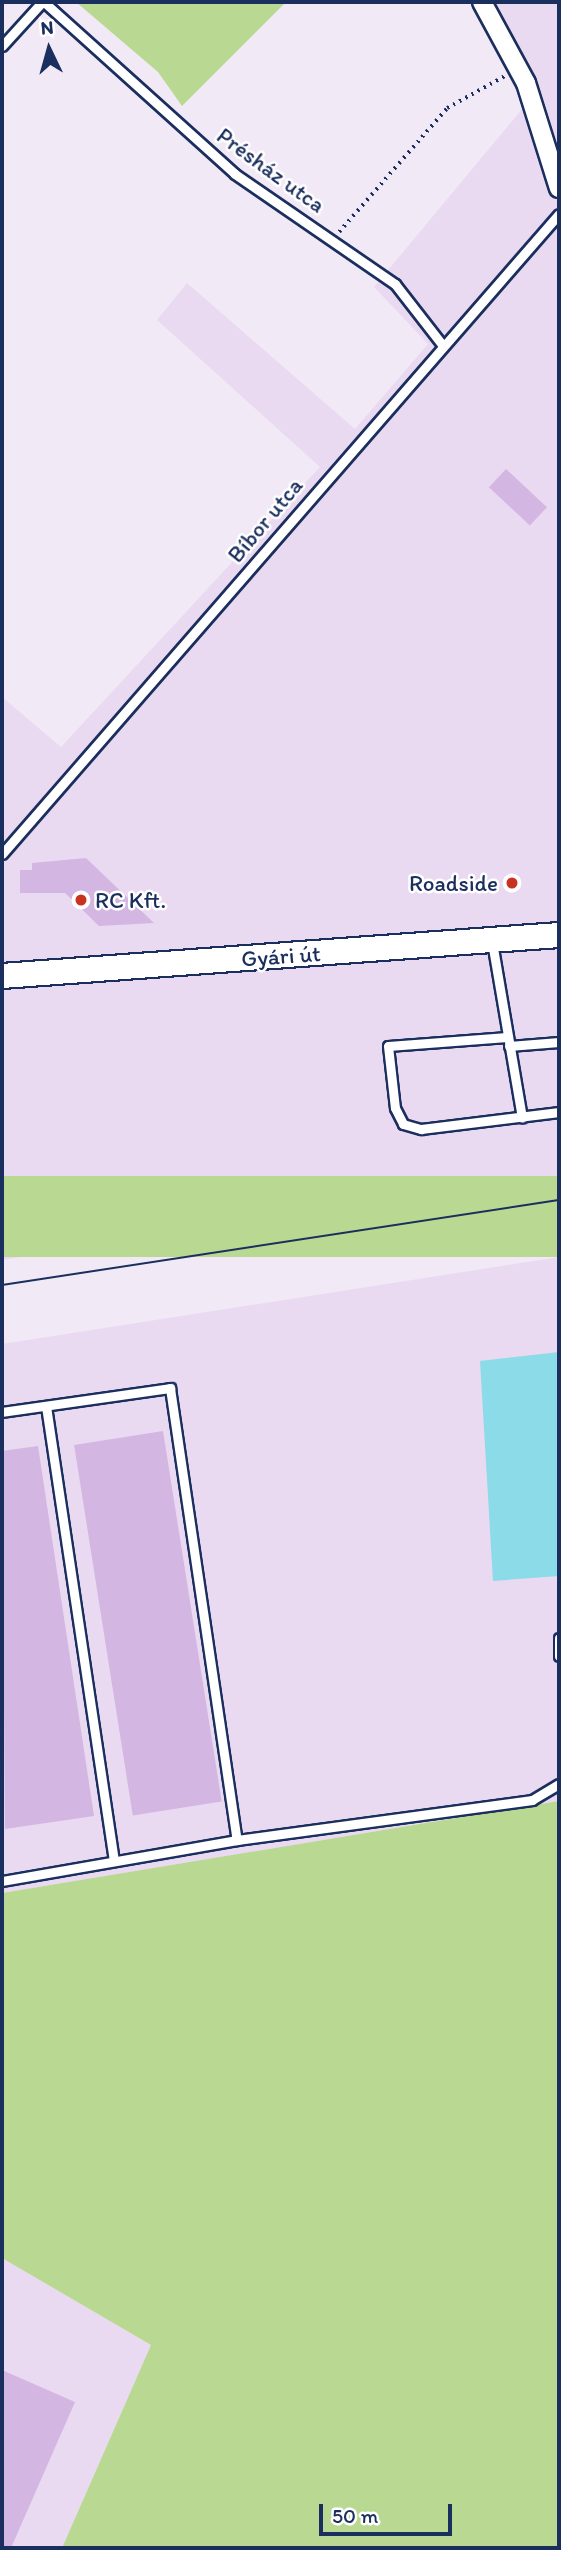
<!DOCTYPE html>
<meta charset="utf-8">
<style>
body{margin:0}
#map{position:relative;width:561px;height:2550px;overflow:hidden;background:#f2e9f7;font-family:Itim,sans-serif}
div>[style]{position:absolute}
.built>*{inset:0;background:#e9daf1}
.green>*{inset:0;background:#b9d891;transform-origin:0 0}
.water>*{inset:0;background:#8cdbe9}
.building>*{inset:0;background:#d4b6e3;transform-origin:0 0}
.path>*{height:3.5px;margin-top:-1.75px;transform-origin:0;background:repeating-linear-gradient(90deg,#1b2f5e 0 2px,transparent 0 7px)}
.roads{filter:drop-shadow(2px 0 #1b2f5e) drop-shadow(-2px 0 #1b2f5e) drop-shadow(0 2px #1b2f5e) drop-shadow(0 -2px #1b2f5e)}
.lane>*{height:9px;margin:-4.5px;padding:0 4.5px;transform-origin:4.5px;border-radius:4.5px;background:#fff}
.street>*{height:18px;margin:-9px;padding:0 9px;transform-origin:9px;border-radius:9px;background:#fff}
.secondary>*{height:24px;margin:-12px;padding:0 12px;transform-origin:12px;border-radius:12px;background:#fff}
.tram>*{height:2px;margin:-1px;padding:0 1px;transform-origin:1px;border-radius:1px;background:#1b2f5e}
.dots>*{width:19px;height:19px;translate:-50% -50%;box-sizing:border-box;border:4px solid #fff;border-radius:50%}
span{translate:-50% -50%;white-space:nowrap;text-align:center;line-height:1.15;-webkit-text-stroke:5px #fff;paint-order:stroke}
.street-label{font-size:23px;color:#1b2f5e}
.poi-label{font-size:23px;color:#1b2f5e}
.right{translate:-100% -50%;text-align:right}
.left{translate:0 -50%;text-align:left}
.frame{position:absolute;inset:0;border:4px solid #1b2f5e;pointer-events:none}
.north{position:absolute;left:14px;top:14px;width:70px;height:70px;-webkit-text-stroke:5px #fff;paint-order:stroke;rotate:355deg;font-size:19px;font-weight:700;line-height:28px;text-align:center;color:#1b2f5e}
.north::after{content:'';display:block;margin:auto;width:24px;height:32px;background:#1b2f5e;clip-path:polygon(50% 0,100% 100%,50% 72%,0 100%)}
.scale{position:absolute;left:319px;top:2504px;width:133px;height:32px;box-sizing:border-box;border:4px solid #1b2f5e;border-top:0;padding-left:9px;font-size:21px;line-height:24px;white-space:nowrap;color:#1b2f5e;-webkit-text-stroke:5px #fff;paint-order:stroke}
</style>
<div id="map">
<div class="built">
<i style="clip-path:polygon(486px 2px,559px 2px,559px 1176px,2px 1260px,2px 697px,61px 747px,320px 467px,157px 320px,187px 283px,355px 429px,428px 344px,374px 287px,523px 108px)"></i>
<i style="clip-path:polygon(559px 1257px,559px 1801px,2px 1893px,2px 1344px)"></i>
<i style="clip-path:polygon(2px 2258px,151px 2345px,62px 2548px,2px 2548px)"></i>
</div>
<div class="green">
<i style="clip-path:polygon(76px 2px,286px 2px,182px 106px,158px 72px)"></i>
<i style="left:559px;top:1176px;width:81px;height:563px;rotate:90deg"></i>
<i style="clip-path:polygon(559px 1801px,559px 2548px,62px 2548px,151px 2345px,2px 2258px,2px 1893px)"></i>
</div>
<div class="water">
<i style="clip-path:polygon(559px 1352px,559px 1576px,493px 1581px,480px 1361px)"></i>
</div>
<div class="building">
<i style="left:506px;top:469px;width:56px;height:25px;rotate:43deg"></i>
<i style="clip-path:polygon(86px 858px,154px 923px,99px 926px,65px 893px,20px 893px,20px 870px,32px 870px,32px 863px)"></i>
<i style="left:163px;top:1431px;width:375px;height:90px;rotate:81deg"></i>
<i style="clip-path:polygon(38px 1446px,94px 1816px,5px 1829px,2px 1451px)"></i>
<i style="clip-path:polygon(2px 2370px,75px 2402px,11px 2548px,2px 2548px)"></i>
</div>
<div class="path">
<i style="left:339px;top:232px;width:164px;rotate:-48.9deg"></i>
<i style="left:447px;top:108px;width:66px;rotate:-28.9deg"></i>
</div>
<div class="roads">
<div class="lane">
<i style="left:44px;top:2px;width:257px;rotate:42deg"></i>
<i style="left:235px;top:174px;width:194px;rotate:34.5deg"></i>
<i style="left:395px;top:284px;width:75px;rotate:52.1deg"></i>
<i style="left:2px;top:46px;width:59px;rotate:-47.7deg"></i>
<i style="left:2px;top:854px;width:848px;rotate:-48.97deg"></i>
<i style="left:492px;top:942px;width:178px;rotate:80.3deg"></i>
<i style="left:507px;top:1037px;width:119px;rotate:175.7deg"></i>
<i style="left:388px;top:1046px;width:62px;rotate:83.6deg"></i>
<i style="left:395px;top:1108px;width:18px;rotate:63deg"></i>
<i style="left:403px;top:1124px;width:19px;rotate:16deg"></i>
<i style="left:421px;top:1129px;width:139px;rotate:-7deg"></i>
<i style="left:509px;top:1046px;width:50px;rotate:-4.6deg"></i>
<i style="left:46px;top:1406px;width:460px;rotate:81.5deg"></i>
<i style="left:2px;top:1412px;width:170px;rotate:-8.1deg"></i>
<i style="left:170px;top:1388px;width:457px;rotate:81.6deg"></i>
<i style="left:237px;top:1840px;width:239px;rotate:170.1deg"></i>
<i style="left:559px;top:1638px;width:18px;rotate:90deg"></i>
<i style="left:237px;top:1840px;width:298px;rotate:-7.7deg"></i>
<i style="left:532px;top:1800px;width:31px;rotate:-31deg"></i>
</div>
<div class="street">
<i style="left:482px;top:2px;width:92px;rotate:61.5deg"></i>
<i style="left:526px;top:83px;width:110px;rotate:72.6deg"></i>
</div>
<div class="secondary">
<i style="left:2px;top:976px;width:559px;rotate:-4.21deg"></i>
</div>
</div>
<div class="tram">
<i style="left:2px;top:1285px;width:563px;rotate:-8.68deg"></i>
</div>
<div class="dots">
<i style="left:512px;top:883px;background:#c8321e"></i>
<i style="left:81px;top:900px;background:#c8321e"></i>
</div>
<div class="street-label">
<span style="left:271px;top:170px;rotate:36deg">Présház utca</span>
<span style="left:265px;top:520px;rotate:-50deg">Bíbor utca</span>
<span style="left:281px;top:956px;rotate:-4deg">Gyári út</span>
</div>
<div class="poi-label">
<span class="right" style="left:498px;top:883px">Roadside</span>
<span class="left" style="left:95px;top:900px">RC Kft.</span>
</div>
<div class="frame"></div>
<div class="north">N</div>
<div class="scale">50 m</div>
</div>
